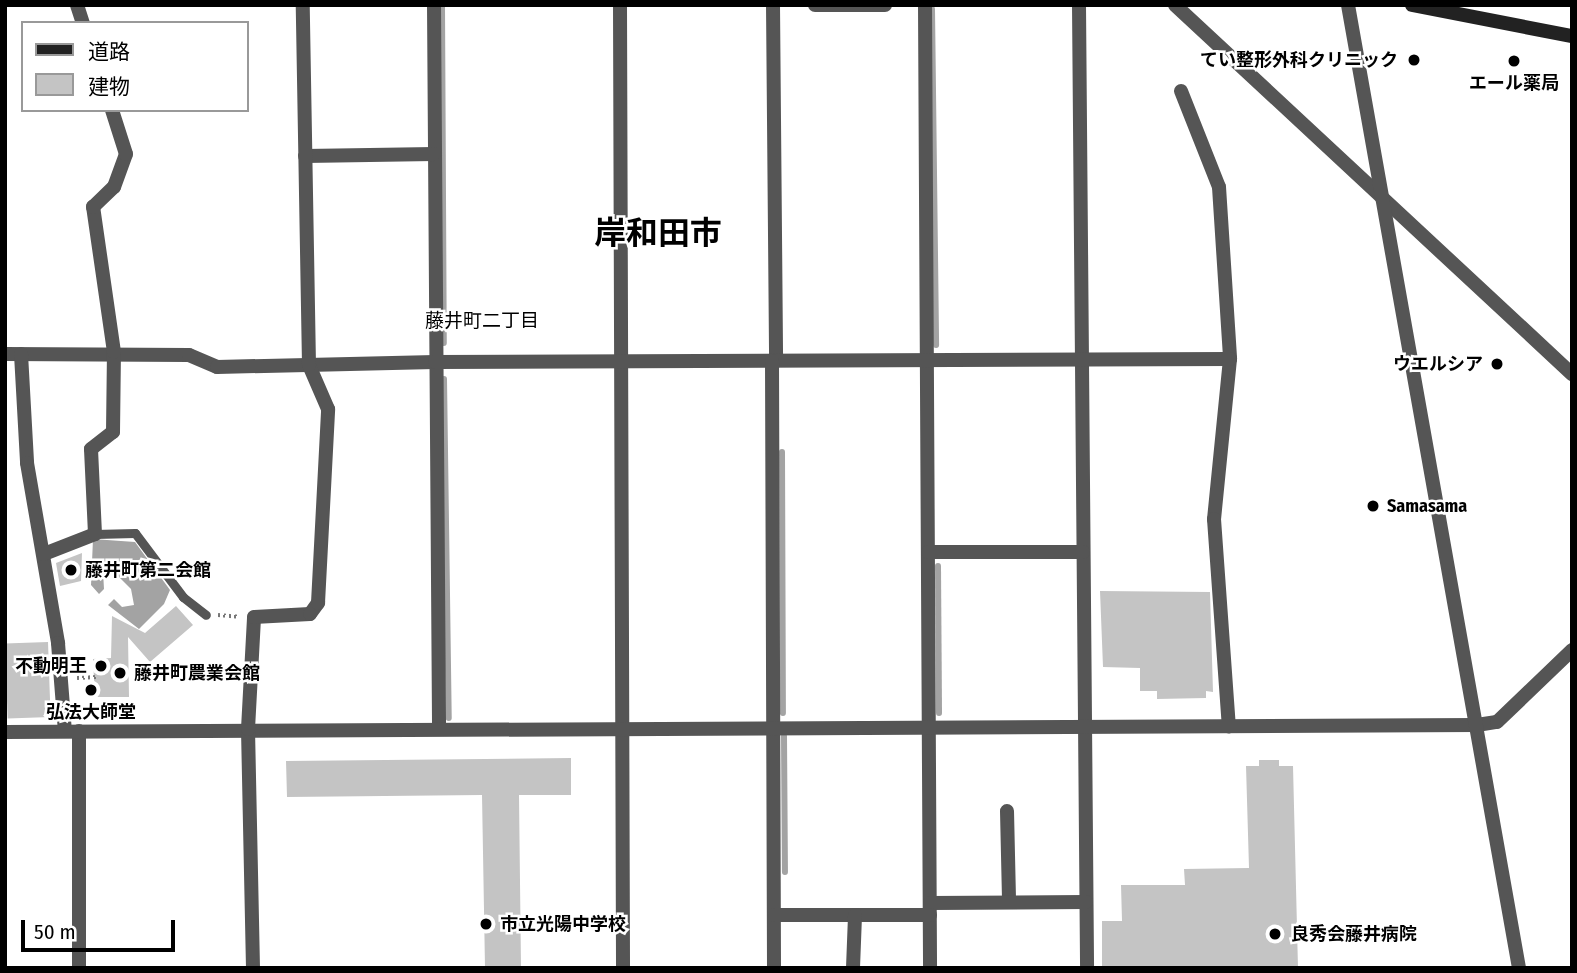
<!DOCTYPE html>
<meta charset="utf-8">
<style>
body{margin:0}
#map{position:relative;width:1577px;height:973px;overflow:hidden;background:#fff;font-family:"Fira Sans Condensed","Noto Sans JP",sans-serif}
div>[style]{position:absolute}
.water>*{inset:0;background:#a3a3a3}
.stream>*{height:6px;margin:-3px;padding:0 3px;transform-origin:3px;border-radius:3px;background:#a3a3a3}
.building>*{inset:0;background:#c4c4c4;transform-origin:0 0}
.path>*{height:3.5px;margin-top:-1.75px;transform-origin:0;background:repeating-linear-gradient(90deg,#777 0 2px,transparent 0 5.5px)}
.service>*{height:9px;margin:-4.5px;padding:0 4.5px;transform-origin:4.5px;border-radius:4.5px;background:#555}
.minor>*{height:14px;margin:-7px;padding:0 7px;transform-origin:7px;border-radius:7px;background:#555}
.tertiary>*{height:14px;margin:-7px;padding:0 7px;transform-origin:7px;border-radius:7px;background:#555}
.secondary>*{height:14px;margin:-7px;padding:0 7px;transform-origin:7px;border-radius:7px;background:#222}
.dots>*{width:19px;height:19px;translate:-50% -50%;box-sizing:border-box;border:4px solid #fff;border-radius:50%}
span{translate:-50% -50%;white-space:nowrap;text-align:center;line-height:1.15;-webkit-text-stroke:5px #fff;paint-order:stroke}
.poi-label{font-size:18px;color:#000;font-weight:700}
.right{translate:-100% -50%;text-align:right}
.left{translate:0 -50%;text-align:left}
.neighbourhood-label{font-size:19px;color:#000}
.town-label{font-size:32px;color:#000;font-weight:700}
.frame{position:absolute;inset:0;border:7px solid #000;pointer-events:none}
.legend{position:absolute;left:21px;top:21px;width:228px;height:91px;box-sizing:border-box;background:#fff;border:2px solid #999;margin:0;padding:9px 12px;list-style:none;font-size:21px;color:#000}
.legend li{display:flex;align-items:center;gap:14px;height:35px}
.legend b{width:35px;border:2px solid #999}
.scale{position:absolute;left:21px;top:920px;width:154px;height:32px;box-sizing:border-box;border:4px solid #000;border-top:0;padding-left:9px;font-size:21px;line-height:24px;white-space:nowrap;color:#000;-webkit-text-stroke:5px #fff;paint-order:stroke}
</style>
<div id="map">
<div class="water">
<i style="clip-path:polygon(93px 539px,135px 542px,170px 590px,164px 604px,139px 629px,108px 605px,114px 599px,122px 607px,134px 605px,131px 589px,115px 573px,103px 571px,104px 589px,99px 594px,91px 585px)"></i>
</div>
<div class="stream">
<i style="left:442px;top:5px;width:338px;rotate:89.7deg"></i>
<i style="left:932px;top:9px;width:336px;rotate:89.3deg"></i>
<i style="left:444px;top:379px;width:339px;rotate:89.2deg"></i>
<i style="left:782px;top:452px;width:261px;rotate:89.8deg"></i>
<i style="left:938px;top:566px;width:147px;rotate:89.6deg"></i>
<i style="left:784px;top:736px;width:136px;rotate:89.6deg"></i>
</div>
<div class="building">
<i style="clip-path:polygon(82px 553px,81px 581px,60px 586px,56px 563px)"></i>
<i style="clip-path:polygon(1100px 591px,1210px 592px,1213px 692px,1206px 691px,1206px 698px,1157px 699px,1157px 691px,1140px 691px,1140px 668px,1103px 667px)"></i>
<i style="clip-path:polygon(176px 606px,193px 625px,150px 662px,128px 637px,129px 697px,95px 697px,93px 659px,111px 658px,112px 616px,145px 633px)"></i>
<i style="left:48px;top:642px;width:75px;height:43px;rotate:88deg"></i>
<i style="clip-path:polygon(571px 758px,571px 795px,519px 795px,521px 968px,485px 968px,482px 795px,287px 797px,286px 761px)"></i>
<i style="clip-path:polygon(1259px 760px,1279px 760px,1279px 766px,1293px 766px,1298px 968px,1102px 968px,1102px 921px,1122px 921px,1121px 885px,1185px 885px,1184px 869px,1249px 868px,1246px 766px,1259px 766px)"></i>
</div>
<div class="path">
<i style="left:218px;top:615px;width:21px;rotate:5deg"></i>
<i style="left:77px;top:678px;width:20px;rotate:-3deg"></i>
</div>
<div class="service">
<i style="left:95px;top:534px;width:40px;rotate:-1.4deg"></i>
<i style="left:135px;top:533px;width:80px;rotate:53.1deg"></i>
<i style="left:183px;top:597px;width:29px;rotate:38deg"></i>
</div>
<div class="minor">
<i style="left:77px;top:5px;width:19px;rotate:72deg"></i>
<i style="left:434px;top:5px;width:723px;rotate:89.6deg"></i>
<i style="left:620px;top:5px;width:963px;rotate:89.82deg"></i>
<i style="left:773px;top:5px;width:356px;rotate:89.5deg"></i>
<i style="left:815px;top:5px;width:70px"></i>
<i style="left:925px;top:5px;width:963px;rotate:89.7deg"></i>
<i style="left:1079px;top:5px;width:963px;rotate:89.52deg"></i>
<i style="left:1175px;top:5px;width:542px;rotate:42.91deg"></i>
<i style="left:1181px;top:91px;width:103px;rotate:68.4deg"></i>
<i style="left:1219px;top:187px;width:172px;rotate:86.3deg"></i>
<i style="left:1230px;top:359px;width:161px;rotate:95.7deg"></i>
<i style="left:1214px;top:519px;width:208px;rotate:85.9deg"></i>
<i style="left:305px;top:156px;width:129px;rotate:-0.9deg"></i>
<i style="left:5px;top:354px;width:184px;rotate:0.3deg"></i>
<i style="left:189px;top:355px;width:30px;rotate:23deg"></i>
<i style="left:217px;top:367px;width:218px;rotate:-1.3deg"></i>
<i style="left:435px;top:362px;width:795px;rotate:-0.22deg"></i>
<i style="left:21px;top:354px;width:109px;rotate:86.8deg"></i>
<i style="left:27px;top:463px;width:183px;rotate:80.2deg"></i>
<i style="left:58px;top:643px;width:88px;rotate:85.5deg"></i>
<i style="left:772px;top:361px;width:607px;rotate:89.81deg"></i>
<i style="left:928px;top:552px;width:155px"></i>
<i style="left:44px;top:554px;width:55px;rotate:-21.4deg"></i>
<i style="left:95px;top:534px;width:85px;rotate:-92.7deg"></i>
<i style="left:91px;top:449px;width:28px;rotate:-38deg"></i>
<i style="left:113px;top:432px;width:80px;rotate:-89.3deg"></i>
<i style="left:114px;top:352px;width:147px;rotate:-98.2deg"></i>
<i style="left:93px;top:207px;width:29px;rotate:-44deg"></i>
<i style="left:114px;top:187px;width:35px;rotate:-70deg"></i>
<i style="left:126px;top:154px;width:46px;rotate:-107.7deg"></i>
<i style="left:79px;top:731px;width:237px;rotate:90deg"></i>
<i style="left:5px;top:732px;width:1472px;rotate:-0.27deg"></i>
<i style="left:1477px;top:725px;width:20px;rotate:-9deg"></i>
<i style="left:1497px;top:722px;width:104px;rotate:-43.8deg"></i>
<i style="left:1007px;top:811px;width:91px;rotate:88.7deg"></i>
<i style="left:930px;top:903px;width:156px;rotate:-0.4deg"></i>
<i style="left:775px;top:915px;width:155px"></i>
<i style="left:253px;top:968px;width:239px;rotate:-91.2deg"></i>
<i style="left:248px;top:729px;width:112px;rotate:-86.9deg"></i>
<i style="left:254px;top:617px;width:56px;rotate:-3.1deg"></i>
<i style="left:310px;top:614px;width:14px;rotate:-54deg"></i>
<i style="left:318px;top:603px;width:194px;rotate:-87deg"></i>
<i style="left:328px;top:409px;width:48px;rotate:-113.4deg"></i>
<i style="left:309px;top:365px;width:360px;rotate:-91deg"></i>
<i style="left:853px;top:968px;width:53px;rotate:-87.8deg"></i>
</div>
<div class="tertiary">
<i style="left:1348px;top:5px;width:978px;rotate:79.93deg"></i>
</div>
<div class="secondary">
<i style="left:1412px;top:5px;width:163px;rotate:11deg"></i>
</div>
<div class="dots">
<i style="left:1414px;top:60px;background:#000"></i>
<i style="left:1514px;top:61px;background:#000"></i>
<i style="left:1497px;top:364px;background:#000"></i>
<i style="left:1373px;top:506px;background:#000"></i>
<i style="left:71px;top:570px;background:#000"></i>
<i style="left:101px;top:666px;background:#000"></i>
<i style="left:120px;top:673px;background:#000"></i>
<i style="left:91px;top:690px;background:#000"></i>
<i style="left:486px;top:924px;background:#000"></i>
<i style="left:1275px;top:934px;background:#000"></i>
</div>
<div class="poi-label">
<span class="right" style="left:1398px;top:60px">てい整形外科クリニック</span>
<span style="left:1514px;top:83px">エール薬局</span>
<span class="right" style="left:1483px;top:364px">ウエルシア</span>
<span class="left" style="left:1387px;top:506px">Samasama</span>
<span class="left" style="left:85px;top:570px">藤井町第二会館</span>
<span class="right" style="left:87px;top:666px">不動明王</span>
<span class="left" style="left:134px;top:673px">藤井町農業会館</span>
<span style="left:91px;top:712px">弘法大師堂</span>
<span class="left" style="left:500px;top:924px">市立光陽中学校</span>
<span class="left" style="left:1291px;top:934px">良秀会藤井病院</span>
</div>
<div class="neighbourhood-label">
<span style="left:482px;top:321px">藤井町二丁目</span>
</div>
<div class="town-label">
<span style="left:658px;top:233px">岸和田市</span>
</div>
<div class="frame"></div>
<ul class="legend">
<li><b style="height:9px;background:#222"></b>道路</li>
<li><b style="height:19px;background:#c4c4c4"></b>建物</li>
</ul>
<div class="scale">50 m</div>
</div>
